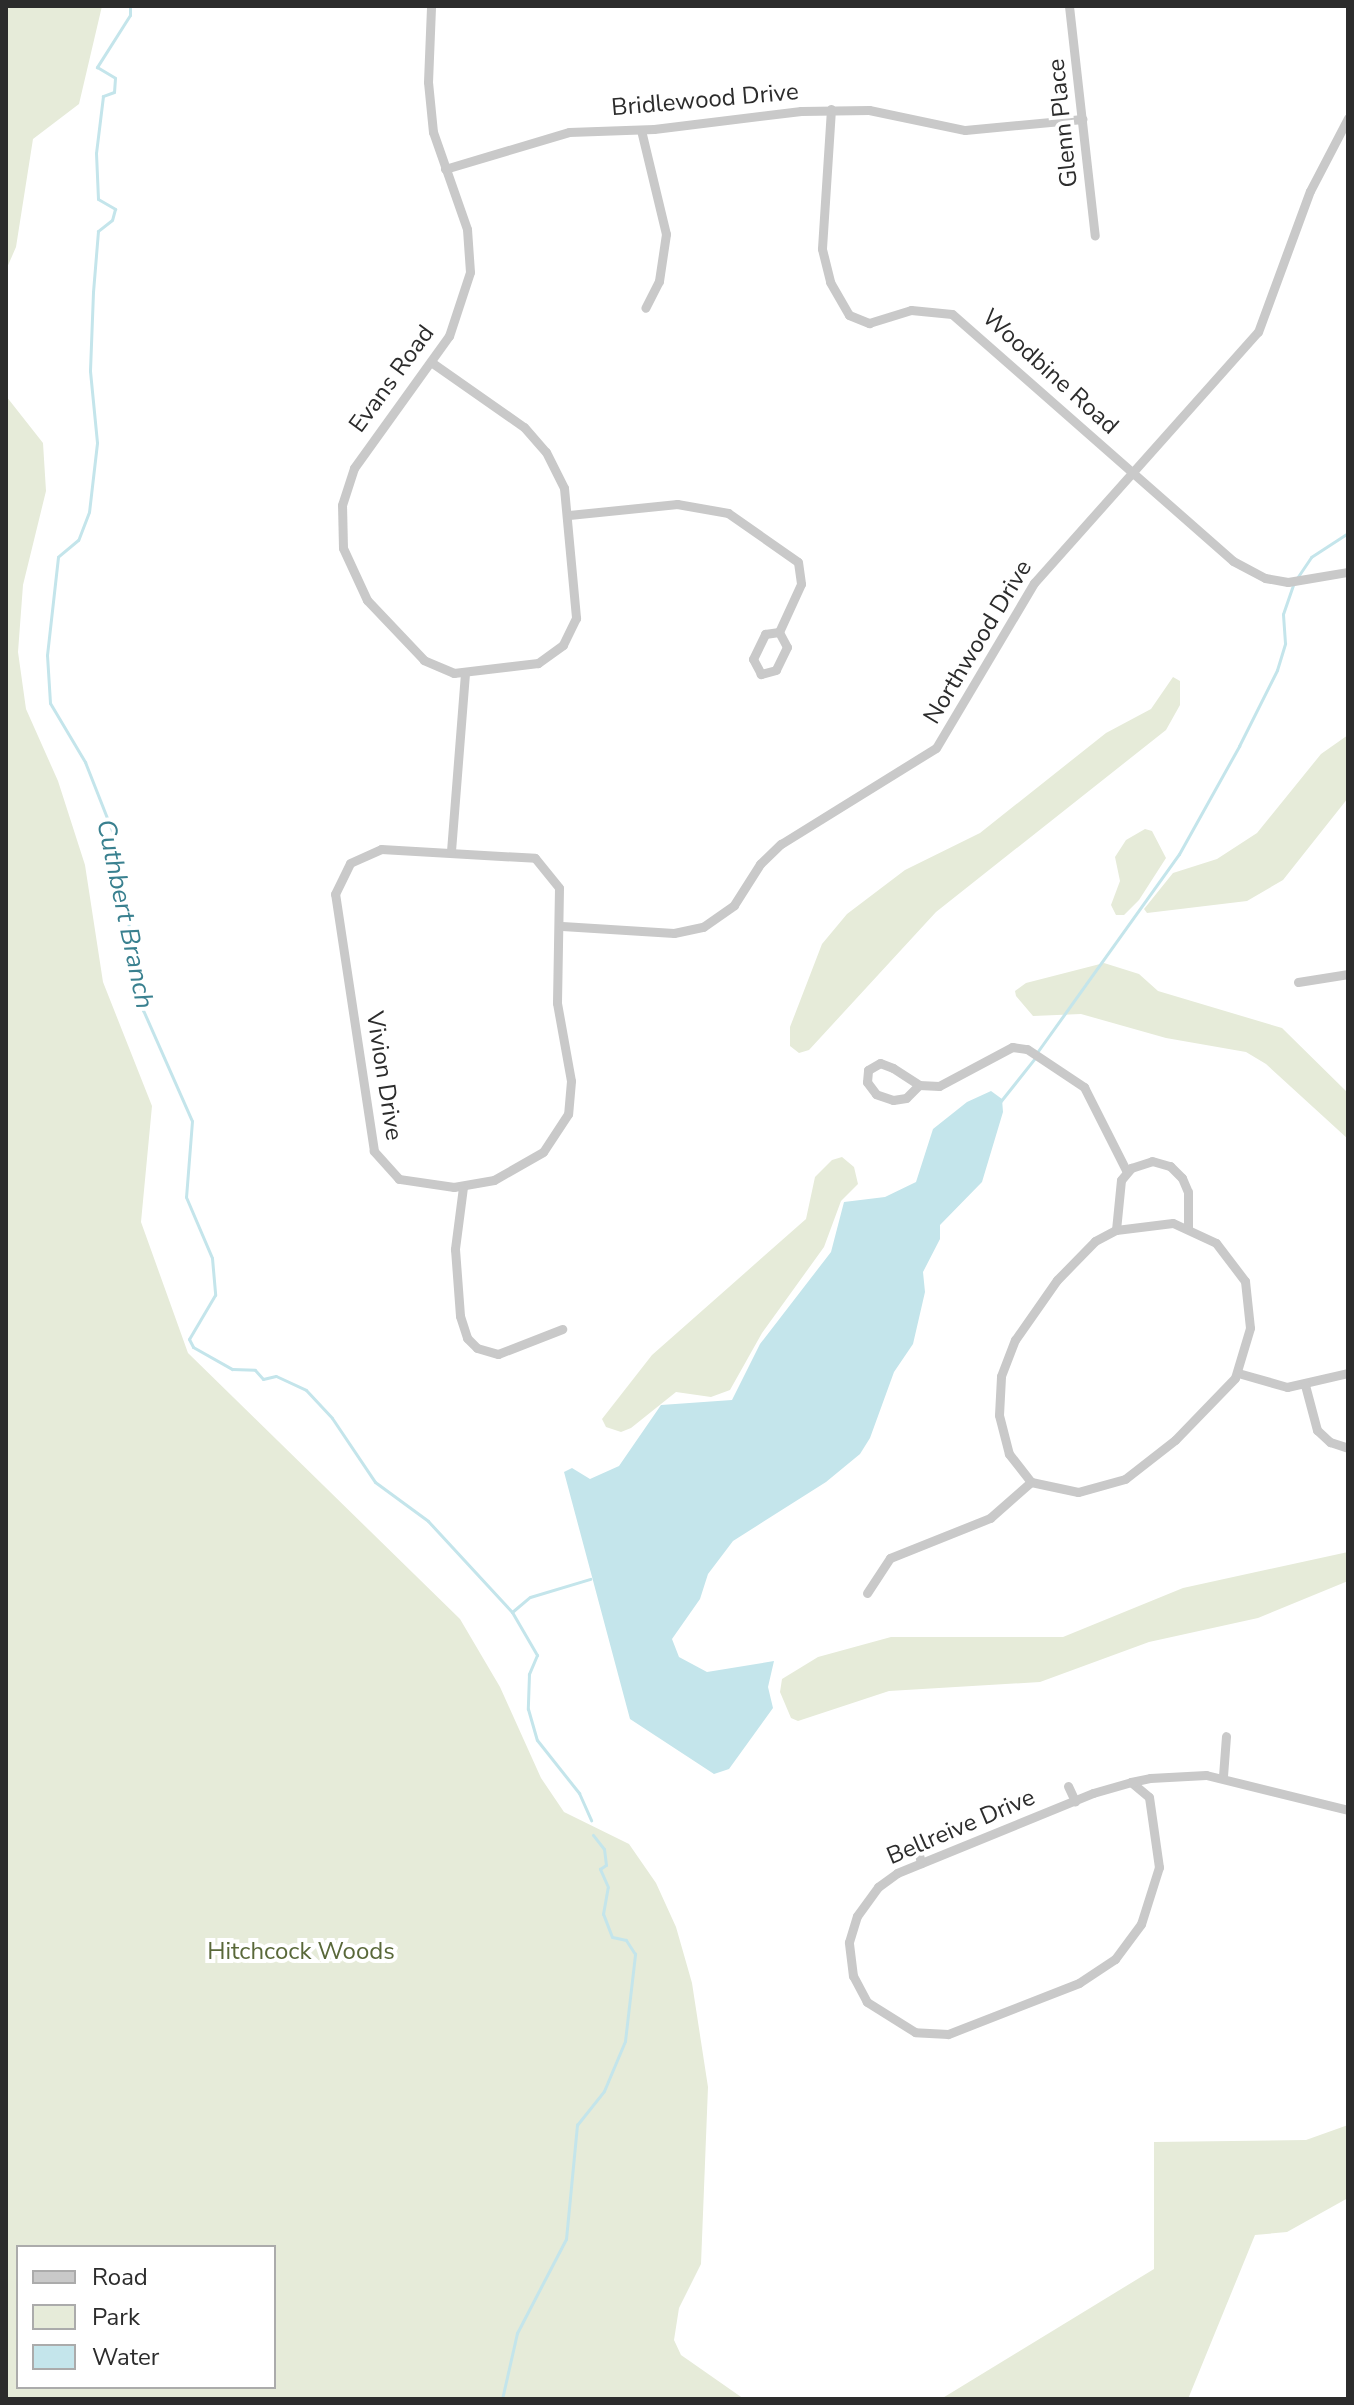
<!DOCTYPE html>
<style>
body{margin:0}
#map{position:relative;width:1354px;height:2405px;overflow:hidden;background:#fff;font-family:"Nunito Sans",sans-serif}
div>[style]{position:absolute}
.green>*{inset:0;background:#e6ebd9}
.water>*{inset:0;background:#c4e5eb}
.stream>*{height:3px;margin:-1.5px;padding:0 1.5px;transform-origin:1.5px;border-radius:1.5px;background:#c4e5eb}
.street>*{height:9px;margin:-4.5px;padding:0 4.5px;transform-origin:4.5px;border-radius:4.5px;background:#c9c9c9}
span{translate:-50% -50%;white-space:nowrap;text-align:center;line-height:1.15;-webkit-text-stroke:8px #fff;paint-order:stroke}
.street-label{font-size:24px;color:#2c2c2c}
.park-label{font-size:24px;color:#596839}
.water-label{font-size:26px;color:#39808f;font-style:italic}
.frame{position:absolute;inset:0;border:8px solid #2c2c2c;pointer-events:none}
.legend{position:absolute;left:16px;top:2245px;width:260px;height:144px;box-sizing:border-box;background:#fff;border:2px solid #ababab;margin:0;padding:10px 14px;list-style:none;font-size:24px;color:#2c2c2c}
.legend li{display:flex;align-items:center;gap:16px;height:40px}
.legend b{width:40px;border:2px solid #ababab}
</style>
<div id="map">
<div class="green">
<i style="clip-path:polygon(6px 6px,102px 6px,79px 104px,33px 139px,16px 247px,6px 270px)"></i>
<i style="clip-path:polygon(evenodd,6px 396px,43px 443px,46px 491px,23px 585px,18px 652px,26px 709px,58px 781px,85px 865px,103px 982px,152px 1106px,141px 1222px,188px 1353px,460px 1619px,500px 1687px,541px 1778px,564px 1812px,629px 1844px,656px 1883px,676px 1927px,692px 1983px,708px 2087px,701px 2264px,679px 2308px,674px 2340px,681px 2355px,744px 2399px,6px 2399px,6px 396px,18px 2247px,274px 2247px,274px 2387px,18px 2387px,18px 2247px)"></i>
<i style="clip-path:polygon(1173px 677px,1180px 681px,1180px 705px,1166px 730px,936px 912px,809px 1050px,799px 1053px,790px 1046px,790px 1027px,822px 944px,847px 914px,905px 870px,980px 833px,1106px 733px,1151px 709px)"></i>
<i style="clip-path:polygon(1348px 735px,1348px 798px,1283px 880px,1247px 901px,1147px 913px,1144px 909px,1173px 873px,1217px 859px,1257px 833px,1321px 754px)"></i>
<i style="clip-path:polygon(1145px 829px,1152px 831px,1166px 858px,1139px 900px,1124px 915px,1116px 915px,1111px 905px,1120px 881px,1115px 857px,1126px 840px)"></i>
<i style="clip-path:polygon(1104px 963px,1139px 974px,1158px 991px,1282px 1028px,1348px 1093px,1348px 1139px,1266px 1064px,1246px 1052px,1166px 1038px,1081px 1014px,1033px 1016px,1016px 996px,1015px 991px,1026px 983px)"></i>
<i style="clip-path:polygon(842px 1157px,854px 1167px,858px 1184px,841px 1201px,824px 1247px,762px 1333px,730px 1390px,711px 1397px,676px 1392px,631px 1428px,621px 1432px,606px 1427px,602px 1419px,652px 1355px,806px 1219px,815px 1177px,832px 1160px)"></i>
<i style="clip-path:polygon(1348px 1552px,1348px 1581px,1258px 1618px,1149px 1642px,1040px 1682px,889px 1691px,798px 1721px,791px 1718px,780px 1692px,782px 1679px,818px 1657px,891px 1637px,1063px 1637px,1183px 1588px)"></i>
<i style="clip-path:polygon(1348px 2125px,1348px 2198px,1287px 2232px,1255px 2235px,1188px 2399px,941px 2399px,1154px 2269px,1154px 2142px,1306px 2140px)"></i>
</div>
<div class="water">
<i style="clip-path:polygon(991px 1091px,1002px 1099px,1003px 1112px,982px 1182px,940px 1225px,940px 1239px,923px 1272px,925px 1292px,913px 1344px,894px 1372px,870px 1438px,860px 1454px,826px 1482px,733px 1541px,708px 1574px,700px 1599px,672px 1639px,679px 1657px,707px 1672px,774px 1661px,768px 1687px,773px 1708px,729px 1769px,714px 1774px,630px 1719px,564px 1472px,572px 1468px,590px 1479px,619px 1466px,661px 1405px,732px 1400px,760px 1344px,831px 1252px,844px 1202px,885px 1197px,916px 1182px,933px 1129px,967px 1102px)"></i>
</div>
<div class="stream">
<i style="left:130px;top:6px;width:9px;rotate:90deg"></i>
<i style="left:130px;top:15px;width:62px;rotate:122.4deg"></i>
<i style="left:97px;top:67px;width:21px;rotate:31deg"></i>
<i style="left:115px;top:78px;width:14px;rotate:94deg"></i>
<i style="left:114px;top:92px;width:12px;rotate:160deg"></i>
<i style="left:103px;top:96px;width:57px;rotate:97deg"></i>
<i style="left:96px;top:153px;width:46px;rotate:87.5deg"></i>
<i style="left:98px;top:199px;width:20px;rotate:30deg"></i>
<i style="left:115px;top:209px;width:11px;rotate:105deg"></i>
<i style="left:112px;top:220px;width:18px;rotate:142deg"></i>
<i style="left:98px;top:231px;width:61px;rotate:94.7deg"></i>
<i style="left:93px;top:292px;width:79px;rotate:92.2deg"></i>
<i style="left:90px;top:371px;width:72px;rotate:84.4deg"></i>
<i style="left:97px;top:443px;width:69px;rotate:96.6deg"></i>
<i style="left:89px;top:512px;width:30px;rotate:111deg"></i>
<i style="left:78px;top:540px;width:26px;rotate:140deg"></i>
<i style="left:58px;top:557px;width:99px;rotate:96.4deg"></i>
<i style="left:47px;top:655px;width:48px;rotate:86.4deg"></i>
<i style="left:50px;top:703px;width:69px;rotate:59.3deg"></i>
<i style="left:85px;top:762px;width:76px;rotate:68.5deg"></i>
<i style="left:113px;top:833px;width:180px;rotate:80.4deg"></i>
<i style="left:143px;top:1010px;width:121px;rotate:66.2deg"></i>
<i style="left:192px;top:1121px;width:76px;rotate:94.5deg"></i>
<i style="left:186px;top:1197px;width:66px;rotate:66.9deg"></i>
<i style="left:212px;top:1258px;width:37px;rotate:85deg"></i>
<i style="left:215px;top:1295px;width:51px;rotate:120.6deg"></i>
<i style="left:189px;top:1339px;width:9px;rotate:63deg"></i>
<i style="left:193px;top:1347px;width:45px;rotate:29.4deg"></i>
<i style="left:232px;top:1369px;width:23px;rotate:2deg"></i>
<i style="left:255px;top:1370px;width:12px;rotate:48deg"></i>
<i style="left:263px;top:1379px;width:13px;rotate:-13deg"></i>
<i style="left:276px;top:1376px;width:33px;rotate:25deg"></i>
<i style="left:306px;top:1390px;width:38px;rotate:47deg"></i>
<i style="left:332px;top:1418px;width:77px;rotate:56.1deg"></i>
<i style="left:375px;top:1482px;width:66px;rotate:36.3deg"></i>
<i style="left:428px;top:1521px;width:124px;rotate:47.3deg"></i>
<i style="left:512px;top:1612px;width:50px;rotate:59.8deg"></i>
<i style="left:537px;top:1655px;width:21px;rotate:113deg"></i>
<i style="left:529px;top:1674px;width:35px;rotate:92deg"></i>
<i style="left:528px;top:1709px;width:32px;rotate:74deg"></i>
<i style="left:537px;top:1740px;width:68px;rotate:51.6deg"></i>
<i style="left:579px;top:1793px;width:30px;rotate:66deg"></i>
<i style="left:1297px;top:578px;width:25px;rotate:-56deg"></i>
<i style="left:1311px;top:557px;width:44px;rotate:-33deg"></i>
<i style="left:1038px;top:1051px;width:242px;rotate:-54.4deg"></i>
<i style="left:1179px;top:854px;width:124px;rotate:-60.9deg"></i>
<i style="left:1239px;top:746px;width:85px;rotate:-63.4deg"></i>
<i style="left:1277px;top:670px;width:28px;rotate:-73deg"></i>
<i style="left:1285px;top:643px;width:29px;rotate:-94deg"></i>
<i style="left:1283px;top:614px;width:31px;rotate:-71deg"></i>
<i style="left:1000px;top:1102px;width:56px;rotate:-51.5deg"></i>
<i style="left:512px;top:1612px;width:23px;rotate:-40deg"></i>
<i style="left:530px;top:1597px;width:63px;rotate:-16.7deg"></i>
<i style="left:502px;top:2399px;width:68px;rotate:-77.2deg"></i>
<i style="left:517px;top:2333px;width:106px;rotate:-62.5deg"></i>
<i style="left:566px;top:2239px;width:115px;rotate:-84.5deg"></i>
<i style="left:577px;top:2125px;width:43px;rotate:-51.5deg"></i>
<i style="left:604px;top:2091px;width:54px;rotate:-67.2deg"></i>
<i style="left:625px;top:2041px;width:88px;rotate:-83.4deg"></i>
<i style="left:635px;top:1954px;width:17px;rotate:-123deg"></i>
<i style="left:626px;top:1940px;width:14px;rotate:-168deg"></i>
<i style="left:612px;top:1937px;width:25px;rotate:-111deg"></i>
<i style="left:603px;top:1914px;width:27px;rotate:-80deg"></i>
<i style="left:608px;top:1887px;width:20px;rotate:-114deg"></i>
<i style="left:600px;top:1869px;width:7px;rotate:-34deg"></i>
<i style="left:606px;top:1865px;width:16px;rotate:-97deg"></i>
<i style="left:604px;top:1849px;width:18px;rotate:-128deg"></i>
</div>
<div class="street">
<i style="left:1069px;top:6px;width:231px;rotate:83.6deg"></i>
<i style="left:831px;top:109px;width:140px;rotate:93.7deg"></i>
<i style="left:822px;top:249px;width:34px;rotate:76deg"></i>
<i style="left:830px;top:282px;width:38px;rotate:60deg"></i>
<i style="left:849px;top:315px;width:22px;rotate:22deg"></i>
<i style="left:869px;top:323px;width:44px;rotate:-17.2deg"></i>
<i style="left:911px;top:310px;width:41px;rotate:5.6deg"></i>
<i style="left:952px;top:314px;width:374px;rotate:41.3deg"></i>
<i style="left:1233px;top:561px;width:36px;rotate:28deg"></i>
<i style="left:1265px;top:578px;width:23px;rotate:10deg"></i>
<i style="left:1288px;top:582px;width:61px;rotate:-9.5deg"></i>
<i style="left:641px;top:130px;width:107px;rotate:76.5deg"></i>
<i style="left:666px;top:234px;width:48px;rotate:98.5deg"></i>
<i style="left:659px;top:281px;width:30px;rotate:117deg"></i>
<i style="left:445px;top:169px;width:129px;rotate:-16.6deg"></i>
<i style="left:569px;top:132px;width:85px;rotate:-2deg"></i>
<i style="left:654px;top:129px;width:148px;rotate:-7deg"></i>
<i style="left:801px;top:111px;width:68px;rotate:-0.8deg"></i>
<i style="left:869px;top:110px;width:98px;rotate:11.8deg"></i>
<i style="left:965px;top:130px;width:118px;rotate:-5.4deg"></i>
<i style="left:431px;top:362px;width:113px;rotate:35deg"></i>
<i style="left:524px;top:427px;width:33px;rotate:49deg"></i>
<i style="left:546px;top:452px;width:40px;rotate:63.4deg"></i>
<i style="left:564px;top:488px;width:131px;rotate:84.7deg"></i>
<i style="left:576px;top:618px;width:30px;rotate:116deg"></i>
<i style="left:563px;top:645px;width:31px;rotate:144deg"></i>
<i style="left:538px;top:663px;width:85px;rotate:173.2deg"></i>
<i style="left:454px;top:673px;width:33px;rotate:-157deg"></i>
<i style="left:424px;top:660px;width:83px;rotate:-133.5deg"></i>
<i style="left:367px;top:600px;width:57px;rotate:-114.8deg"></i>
<i style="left:343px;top:548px;width:43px;rotate:-91.3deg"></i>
<i style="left:342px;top:505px;width:39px;rotate:-72deg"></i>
<i style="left:354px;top:468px;width:163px;rotate:-54.3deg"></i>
<i style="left:449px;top:336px;width:67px;rotate:-71.8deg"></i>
<i style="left:470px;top:272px;width:43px;rotate:-94deg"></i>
<i style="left:467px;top:229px;width:103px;rotate:-109.3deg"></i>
<i style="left:433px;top:132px;width:50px;rotate:-95.7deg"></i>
<i style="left:428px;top:82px;width:76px;rotate:-87.7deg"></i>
<i style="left:569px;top:515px;width:109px;rotate:-5.8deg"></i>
<i style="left:677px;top:504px;width:52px;rotate:10deg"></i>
<i style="left:728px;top:513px;width:85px;rotate:35deg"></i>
<i style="left:798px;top:562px;width:22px;rotate:82deg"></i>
<i style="left:801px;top:584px;width:53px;rotate:114.6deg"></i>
<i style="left:779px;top:632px;width:17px;rotate:62deg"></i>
<i style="left:787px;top:647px;width:25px;rotate:116deg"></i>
<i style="left:776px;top:670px;width:16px;rotate:165deg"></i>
<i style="left:761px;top:674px;width:17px;rotate:-118deg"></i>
<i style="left:753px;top:659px;width:28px;rotate:-64deg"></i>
<i style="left:765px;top:634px;width:14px;rotate:-8deg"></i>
<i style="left:381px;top:849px;width:154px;rotate:3.3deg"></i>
<i style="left:535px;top:858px;width:38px;rotate:51deg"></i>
<i style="left:559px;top:888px;width:115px;rotate:91deg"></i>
<i style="left:557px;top:1003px;width:79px;rotate:79.8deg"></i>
<i style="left:571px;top:1081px;width:33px;rotate:95deg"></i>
<i style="left:568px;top:1114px;width:45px;rotate:123.3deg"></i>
<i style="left:543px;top:1152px;width:56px;rotate:150.3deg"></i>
<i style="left:494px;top:1180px;width:41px;rotate:170.1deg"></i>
<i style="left:454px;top:1187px;width:56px;rotate:-171.7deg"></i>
<i style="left:399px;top:1179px;width:38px;rotate:-132deg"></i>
<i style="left:374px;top:1151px;width:260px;rotate:-98.6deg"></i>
<i style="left:335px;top:894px;width:34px;rotate:-64deg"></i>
<i style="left:350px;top:863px;width:34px;rotate:-24deg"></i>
<i style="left:451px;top:851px;width:179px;rotate:-85.5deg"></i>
<i style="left:562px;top:926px;width:112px;rotate:3.6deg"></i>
<i style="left:674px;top:933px;width:30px;rotate:-12deg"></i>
<i style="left:703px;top:927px;width:38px;rotate:-35deg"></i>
<i style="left:734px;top:905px;width:49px;rotate:-57.6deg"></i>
<i style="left:760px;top:864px;width:29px;rotate:-44deg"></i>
<i style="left:781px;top:844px;width:182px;rotate:-31.8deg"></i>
<i style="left:936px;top:748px;width:192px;rotate:-59.3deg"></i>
<i style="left:1034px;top:583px;width:336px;rotate:-48.3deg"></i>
<i style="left:1258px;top:332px;width:150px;rotate:-69.8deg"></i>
<i style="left:1310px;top:191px;width:82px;rotate:-62.5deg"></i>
<i style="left:1298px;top:982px;width:51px;rotate:-9.1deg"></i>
<i style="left:880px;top:1063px;width:14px;rotate:21deg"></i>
<i style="left:893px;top:1068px;width:31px;rotate:33deg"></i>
<i style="left:919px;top:1085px;width:18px;rotate:135deg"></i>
<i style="left:906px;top:1098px;width:13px;rotate:171deg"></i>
<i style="left:893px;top:1100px;width:18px;rotate:-161deg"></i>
<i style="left:876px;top:1094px;width:15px;rotate:-127deg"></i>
<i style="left:867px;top:1082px;width:12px;rotate:-85deg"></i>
<i style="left:868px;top:1070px;width:14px;rotate:-30deg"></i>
<i style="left:919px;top:1085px;width:20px;rotate:3deg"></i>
<i style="left:939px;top:1086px;width:83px;rotate:-28.1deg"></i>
<i style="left:1012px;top:1047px;width:15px;rotate:8deg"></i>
<i style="left:1027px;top:1049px;width:69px;rotate:33.7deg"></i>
<i style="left:1084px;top:1087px;width:95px;rotate:63.2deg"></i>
<i style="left:463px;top:1187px;width:63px;rotate:97.4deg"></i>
<i style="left:455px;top:1249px;width:67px;rotate:85.7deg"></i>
<i style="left:460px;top:1316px;width:23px;rotate:72deg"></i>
<i style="left:467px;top:1338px;width:14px;rotate:45deg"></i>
<i style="left:477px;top:1348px;width:22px;rotate:16deg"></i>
<i style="left:498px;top:1354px;width:69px;rotate:-21.3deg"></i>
<i style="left:1173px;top:1223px;width:47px;rotate:24.9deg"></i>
<i style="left:1216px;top:1243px;width:48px;rotate:52.7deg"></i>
<i style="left:1245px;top:1281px;width:47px;rotate:83.9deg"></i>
<i style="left:1250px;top:1328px;width:52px;rotate:106.7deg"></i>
<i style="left:1235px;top:1378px;width:86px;rotate:134.1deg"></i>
<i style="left:1175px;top:1440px;width:63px;rotate:142deg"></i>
<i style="left:1125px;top:1479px;width:49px;rotate:164.5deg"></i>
<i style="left:1078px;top:1492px;width:48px;rotate:-168deg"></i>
<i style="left:1031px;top:1482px;width:36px;rotate:-128deg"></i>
<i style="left:1009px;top:1454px;width:40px;rotate:-104.4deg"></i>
<i style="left:999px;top:1415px;width:39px;rotate:-87deg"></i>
<i style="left:1001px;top:1376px;width:39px;rotate:-69deg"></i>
<i style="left:1015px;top:1340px;width:73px;rotate:-55deg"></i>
<i style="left:1057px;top:1280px;width:54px;rotate:-45.7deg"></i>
<i style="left:1095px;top:1241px;width:24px;rotate:-28deg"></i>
<i style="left:1116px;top:1230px;width:57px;rotate:-7deg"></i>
<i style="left:1116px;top:1230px;width:50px;rotate:-84.3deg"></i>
<i style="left:1121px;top:1180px;width:16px;rotate:-50deg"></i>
<i style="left:1131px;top:1168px;width:22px;rotate:-18deg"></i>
<i style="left:1152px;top:1161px;width:19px;rotate:16deg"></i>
<i style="left:1170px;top:1166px;width:17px;rotate:45deg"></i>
<i style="left:1182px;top:1178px;width:15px;rotate:67deg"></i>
<i style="left:1188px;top:1192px;width:35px;rotate:90deg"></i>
<i style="left:1238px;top:1373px;width:51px;rotate:15.9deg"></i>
<i style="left:1287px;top:1387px;width:63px;rotate:-12.9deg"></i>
<i style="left:1305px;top:1385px;width:47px;rotate:75.1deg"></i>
<i style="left:1317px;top:1430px;width:18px;rotate:43deg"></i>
<i style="left:1330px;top:1442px;width:19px;rotate:18deg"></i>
<i style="left:867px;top:1593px;width:42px;rotate:-56.7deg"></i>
<i style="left:890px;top:1558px;width:108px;rotate:-21.8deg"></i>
<i style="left:990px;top:1518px;width:55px;rotate:-41.3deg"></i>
<i style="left:1223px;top:1776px;width:40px;rotate:-85.7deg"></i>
<i style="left:1131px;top:1782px;width:23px;rotate:40deg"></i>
<i style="left:1149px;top:1797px;width:71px;rotate:81.9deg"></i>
<i style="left:1159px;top:1867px;width:60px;rotate:107.5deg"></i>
<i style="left:1141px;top:1924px;width:44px;rotate:126.6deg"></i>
<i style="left:1115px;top:1959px;width:43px;rotate:146.3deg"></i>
<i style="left:1079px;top:1983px;width:141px;rotate:158.7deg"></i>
<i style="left:948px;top:2034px;width:33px;rotate:-177deg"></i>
<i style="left:915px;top:2032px;width:57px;rotate:-148deg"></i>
<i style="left:867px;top:2002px;width:30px;rotate:-118deg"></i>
<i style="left:853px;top:1976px;width:34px;rotate:-97deg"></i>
<i style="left:849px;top:1942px;width:27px;rotate:-73deg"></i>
<i style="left:857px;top:1916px;width:36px;rotate:-54deg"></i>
<i style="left:878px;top:1887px;width:24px;rotate:-36deg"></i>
<i style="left:897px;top:1873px;width:212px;rotate:-22.2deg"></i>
<i style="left:1093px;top:1793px;width:40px;rotate:-16deg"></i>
<i style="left:1131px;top:1782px;width:19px;rotate:-12deg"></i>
<i style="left:1150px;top:1778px;width:56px;rotate:-3.1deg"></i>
<i style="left:1206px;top:1775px;width:146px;rotate:13.8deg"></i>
<i style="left:1068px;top:1786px;width:17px;rotate:65deg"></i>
<i style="left:915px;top:1840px;width:24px;rotate:75deg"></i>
</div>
<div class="street-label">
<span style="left:705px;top:100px;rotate:-5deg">Bridlewood Drive</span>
<span style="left:1063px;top:123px;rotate:-96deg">Glenn Place</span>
<span style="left:1050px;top:372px;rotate:42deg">Woodbine Road</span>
<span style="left:392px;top:379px;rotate:-54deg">Evans Road</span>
<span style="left:978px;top:642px;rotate:-59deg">Northwood Drive</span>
<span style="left:384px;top:1076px;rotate:81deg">Vivion Drive</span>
<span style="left:961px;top:1827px;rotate:-23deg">Bellreive Drive</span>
</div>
<div class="park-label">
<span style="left:301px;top:1952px">Hitchcock Woods</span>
</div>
<div class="water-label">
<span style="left:125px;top:914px;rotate:78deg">Cuthbert Branch</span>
</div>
<div class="frame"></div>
<ul class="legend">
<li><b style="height:10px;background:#c9c9c9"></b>Road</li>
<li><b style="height:22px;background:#e6ebd9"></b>Park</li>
<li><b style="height:22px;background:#c4e5eb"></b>Water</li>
</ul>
</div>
